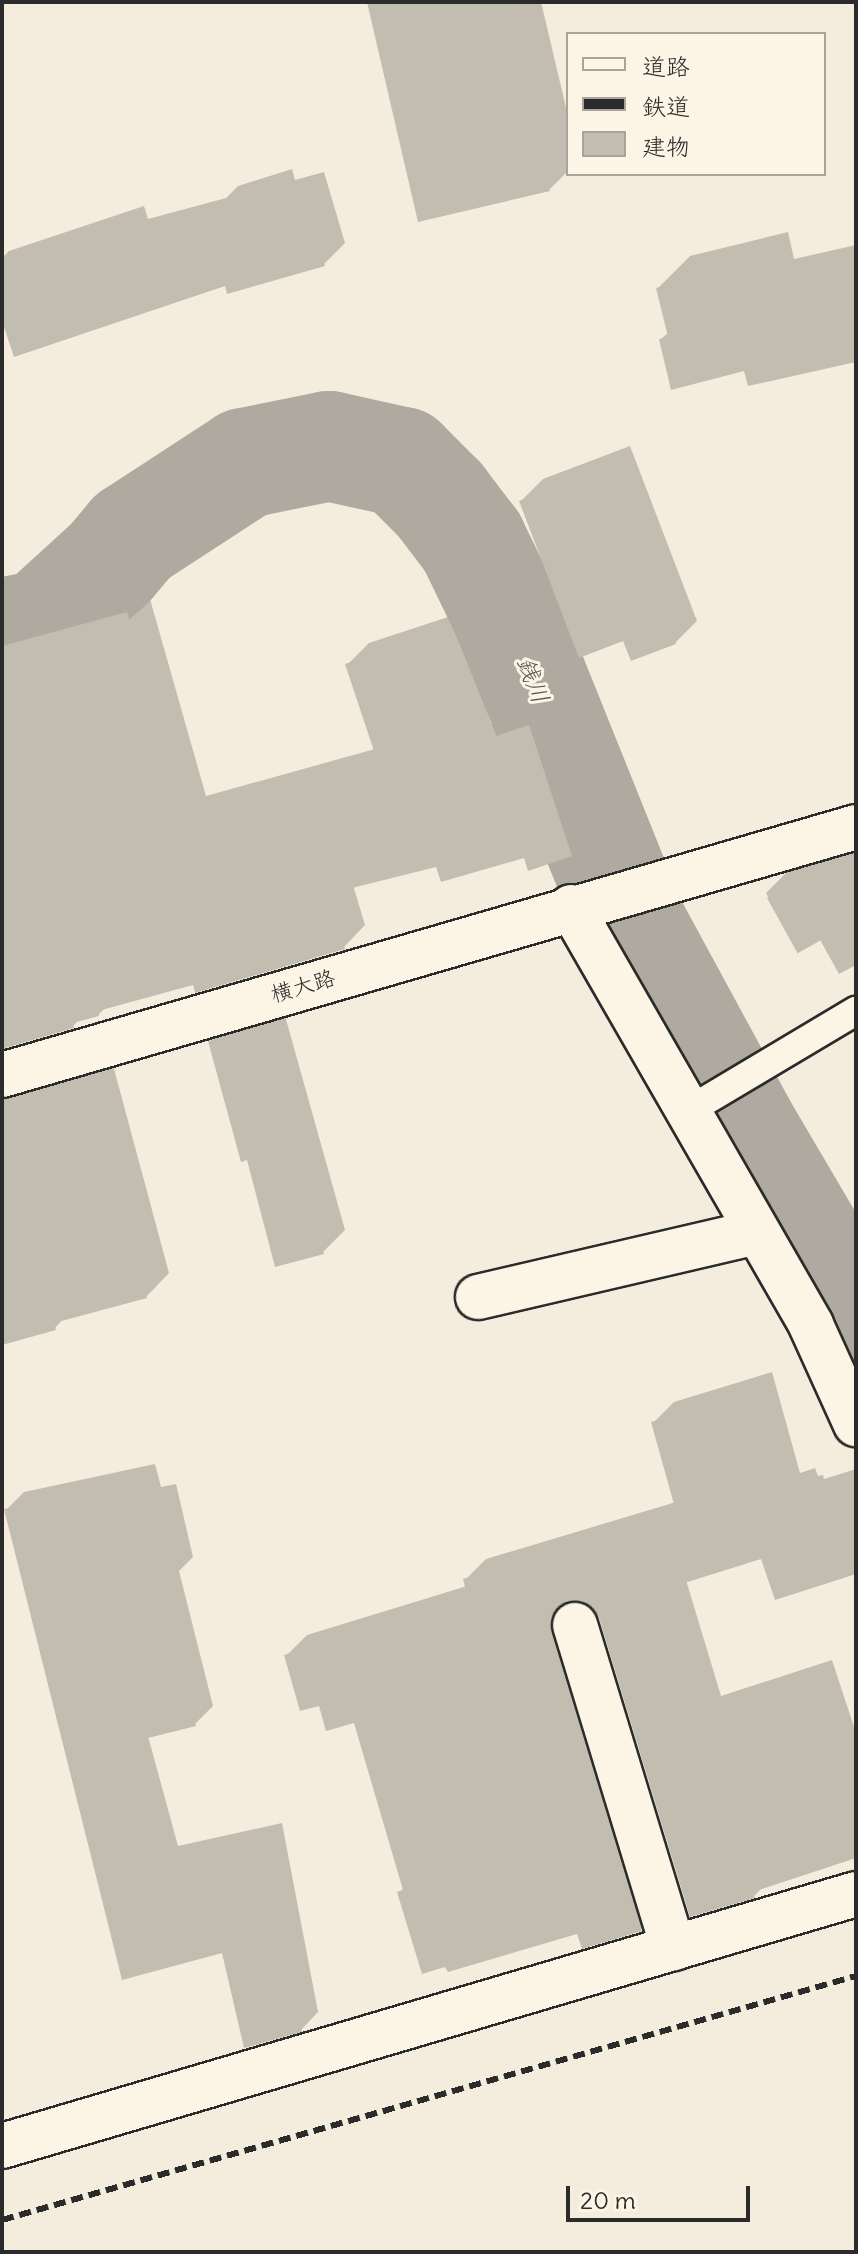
<!DOCTYPE html>
<meta charset="utf-8">
<style>
body{margin:0}
#map{position:relative;width:858px;height:2254px;overflow:hidden;background:#f4edde;font-family:Delius,"Klee One",sans-serif}
div>[style]{position:absolute}
.shadow>*{inset:0;background:#0003}
.river>*{height:110px;margin:-55px;padding:0 55px;transform-origin:55px;border-radius:55px;background:#afaaa0}
.building>*{inset:0;background:#c2bdb1;transform-origin:0 0}
.roads{filter:drop-shadow(2px 0 #2b2b2b) drop-shadow(-2px 0 #2b2b2b) drop-shadow(0 2px #2b2b2b) drop-shadow(0 -2px #2b2b2b)}
.service>*{height:28px;margin:-14px;padding:0 14px;transform-origin:14px;border-radius:14px;background:#fcf5e5}
.minor>*{height:44px;margin:-22px;padding:0 22px;transform-origin:22px;border-radius:22px;background:#fcf5e5}
.rail>*{height:6px;margin-top:-3px;transform-origin:0;background:repeating-linear-gradient(90deg,#2b2b2b 0 12px,transparent 0 18px)}
span{translate:-50% -50%;white-space:nowrap;text-align:center;line-height:1.15;-webkit-text-stroke:6px #fcf5e5;paint-order:stroke}
.street-label{font-size:22px;color:#2b2b2b}
.water-label{font-size:24px;color:#595754;font-style:italic}
.frame{position:absolute;inset:0;border:4px solid #2b2b2b;pointer-events:none}
.legend{position:absolute;left:566px;top:32px;width:260px;height:144px;box-sizing:border-box;background:#fcf5e5;border:2px solid #a8a49b;margin:0;padding:10px 14px;list-style:none;font-size:24px;color:#2b2b2b}
.legend li{display:flex;align-items:center;gap:16px;height:40px}
.legend b{width:40px;border:2px solid #a8a49b}
.scale{position:absolute;left:566px;top:2186px;width:184px;height:36px;box-sizing:border-box;border:4px solid #2b2b2b;border-top:0;padding-left:10px;font-size:24px;line-height:28px;white-space:nowrap;color:#2b2b2b;-webkit-text-stroke:6px #fcf5e5;paint-order:stroke}
</style>
<div id="map">
<div class="shadow">
<i style="clip-path:polygon(369px 2px,541px 2px,568px 116px,568px 171px,549px 190px)"></i>
<i style="clip-path:polygon(292px 169px,295px 180px,324px 172px,345px 243px,324px 264px,226px 284px,2px 315px,2px 258px,9px 251px,144px 206px,148px 219px,226px 198px,238px 186px)"></i>
<i style="clip-path:polygon(788px 232px,794px 259px,856px 245px,856px 367px,854px 360px,746px 369px,661px 339px,669px 332px,658px 288px,690px 256px)"></i>
<i style="clip-path:polygon(630px 446px,697px 621px,675px 643px,624px 638px,521px 501px,543px 479px)"></i>
<i style="clip-path:polygon(148px 592px,206px 796px,375px 749px,347px 665px,369px 643px,454px 615px,491px 724px,551px 704px,593px 832px,571px 854px,438px 864px,353px 885px,365px 925px,344px 947px,107px 1006px,98px 1015px,80px 1019px,73px 1026px,2px 977px,2px 630px)"></i>
<i style="clip-path:polygon(856px 839px,856px 965px,839px 974px,819px 938px,797px 950px,766px 893px,788px 871px,841px 843px)"></i>
<i style="clip-path:polygon(282px 1005px,345px 1230px,323px 1252px,248px 1158px,211px 1042px,233px 1020px)"></i>
<i style="clip-path:polygon(110px 1054px,169px 1273px,146px 1297px,64px 1318px,55px 1328px,2px 1343px,2px 1090px)"></i>
<i style="clip-path:polygon(772px 1372px,800px 1473px,815px 1468px,818px 1476px,823px 1475px,824px 1479px,856px 1469px,856px 1572px,762px 1556px,686px 1580px,721px 1696px,832px 1660px,856px 1733px,856px 1856px,764px 1886px,754px 1896px,601px 1617px,593px 1605px,582px 1599px,571px 1599px,571px 1611px,662px 1909px,641px 1929px,578px 1931px,399px 1893px,404px 1888px,355px 1720px,320px 1703px,286px 1656px,307px 1635px,467px 1586px,465px 1580px,486px 1559px,676px 1502px,653px 1423px,674px 1402px)"></i>
<i style="clip-path:polygon(155px 1464px,161px 1487px,176px 1484px,193px 1557px,179px 1571px,213px 1706px,195px 1724px,148px 1736px,178px 1846px,282px 1823px,318px 2012px,301px 2030px,223px 1951px,123px 1977px,6px 1510px,24px 1492px)"></i>
</div>
<div class="river">
<i style="left:2px;top:633px;width:41px;rotate:-11.3deg"></i>
<i style="left:42px;top:625px;width:93px;rotate:-42.4deg"></i>
<i style="left:111px;top:562px;width:34px;rotate:-50deg"></i>
<i style="left:133px;top:536px;width:134px;rotate:-33.1deg"></i>
<i style="left:245px;top:463px;width:86px;rotate:-11.4deg"></i>
<i style="left:329px;top:446px;width:75px;rotate:12.4deg"></i>
<i style="left:402px;top:462px;width:54px;rotate:45deg"></i>
<i style="left:440px;top:500px;width:53px;rotate:52.7deg"></i>
<i style="left:472px;top:542px;width:76px;rotate:64.1deg"></i>
<i style="left:505px;top:610px;width:337px;rotate:68.1deg"></i>
<i style="left:631px;top:923px;width:231px;rotate:61.5deg"></i>
<i style="left:741px;top:1126px;width:226px;rotate:59.5deg"></i>
</div>
<div class="building">
<i style="clip-path:polygon(367px 2px,506px 2px,550px 191px,418px 222px)"></i>
<i style="clip-path:polygon(271px 189px,274px 200px,303px 192px,325px 266px,227px 294px,225px 286px,14px 357px,2px 321px,2px 266px,123px 226px,127px 239px,217px 214px,215px 206px)"></i>
<i style="clip-path:polygon(756px 263px,762px 290px,846px 271px,850px 290px,856px 289px,856px 362px,748px 386px,744px 371px,671px 390px,659px 339px,668px 337px,656px 288px)"></i>
<i style="clip-path:polygon(608px 467px,676px 644px,631px 661px,623px 641px,579px 658px,519px 501px)"></i>
<i style="clip-path:polygon(127px 612px,184px 817px,378px 763px,345px 664px,433px 635px,469px 745px,529px 725px,572px 856px,528px 871px,524px 858px,441px 882px,436px 867px,328px 894px,345px 949px,195px 993px,193px 985px,98px 1011px,99px 1016px,73px 1023px,74px 1028px,2px 1049px,2px 646px)"></i>
<i style="left:823px;top:867px;width:63px;height:64px;rotate:61deg"></i>
<i style="clip-path:polygon(260px 1026px,324px 1254px,275px 1267px,247px 1160px,241px 1162px,208px 1041px)"></i>
<i style="clip-path:polygon(87px 1076px,147px 1298px,54px 1323px,56px 1330px,2px 1345px,2px 1099px)"></i>
<i style="clip-path:polygon(751px 1392px,779px 1493px,794px 1488px,797px 1496px,803px 1494px,804px 1498px,842px 1486px,856px 1530px,856px 1574px,775px 1600px,761px 1559px,662px 1590px,700px 1716px,811px 1679px,842px 1774px,856px 1769px,856px 1858px,753px 1892px,755px 1898px,690px 1917px,599px 1618px,591px 1606px,581px 1601px,569px 1601px,556px 1609px,551px 1620px,551px 1632px,642px 1931px,582px 1949px,577px 1934px,448px 1972px,445px 1967px,422px 1974px,397px 1892px,403px 1890px,354px 1723px,326px 1731px,319px 1706px,300px 1711px,284px 1655px,468px 1599px,463px 1579px,677px 1515px,651px 1422px)"></i>
<i style="clip-path:polygon(138px 1480px,143px 1503px,159px 1500px,177px 1576px,160px 1580px,196px 1726px,128px 1743px,160px 1862px,265px 1840px,276px 1889px,302px 2032px,244px 2048px,222px 1953px,122px 1980px,4px 1509px)"></i>
</div>
<div class="roads">
<div class="service">
<i style="left:688px;top:1111px;width:196px;rotate:-30.8deg"></i>
</div>
<div class="minor">
<i style="left:571px;top:907px;width:482px;rotate:60.1deg"></i>
<i style="left:811px;top:1325px;width:109px;rotate:65.6deg"></i>
<i style="left:2px;top:1075px;width:889px;rotate:-16.19deg"></i>
<i style="left:478px;top:1297px;width:286px;rotate:-13.1deg"></i>
<i style="left:575px;top:1625px;width:338px;rotate:73.1deg"></i>
<i style="left:2px;top:2146px;width:890px;rotate:-16.44deg"></i>
</div>
</div>
<div class="rail">
<i style="left:2px;top:2220px;width:888px;rotate:-15.95deg"></i>
</div>
<div class="street-label">
<span style="left:303px;top:986px;rotate:-16deg">横大路</span>
</div>
<div class="water-label">
<span style="left:533px;top:680px;rotate:68deg">銭川</span>
</div>
<div class="frame"></div>
<ul class="legend">
<li><b style="height:10px;background:#fcf5e5"></b>道路</li>
<li><b style="height:10px;background:#2b2b2b"></b>鉄道</li>
<li><b style="height:22px;background:#c2bdb1"></b>建物</li>
</ul>
<div class="scale">20 m</div>
</div>
